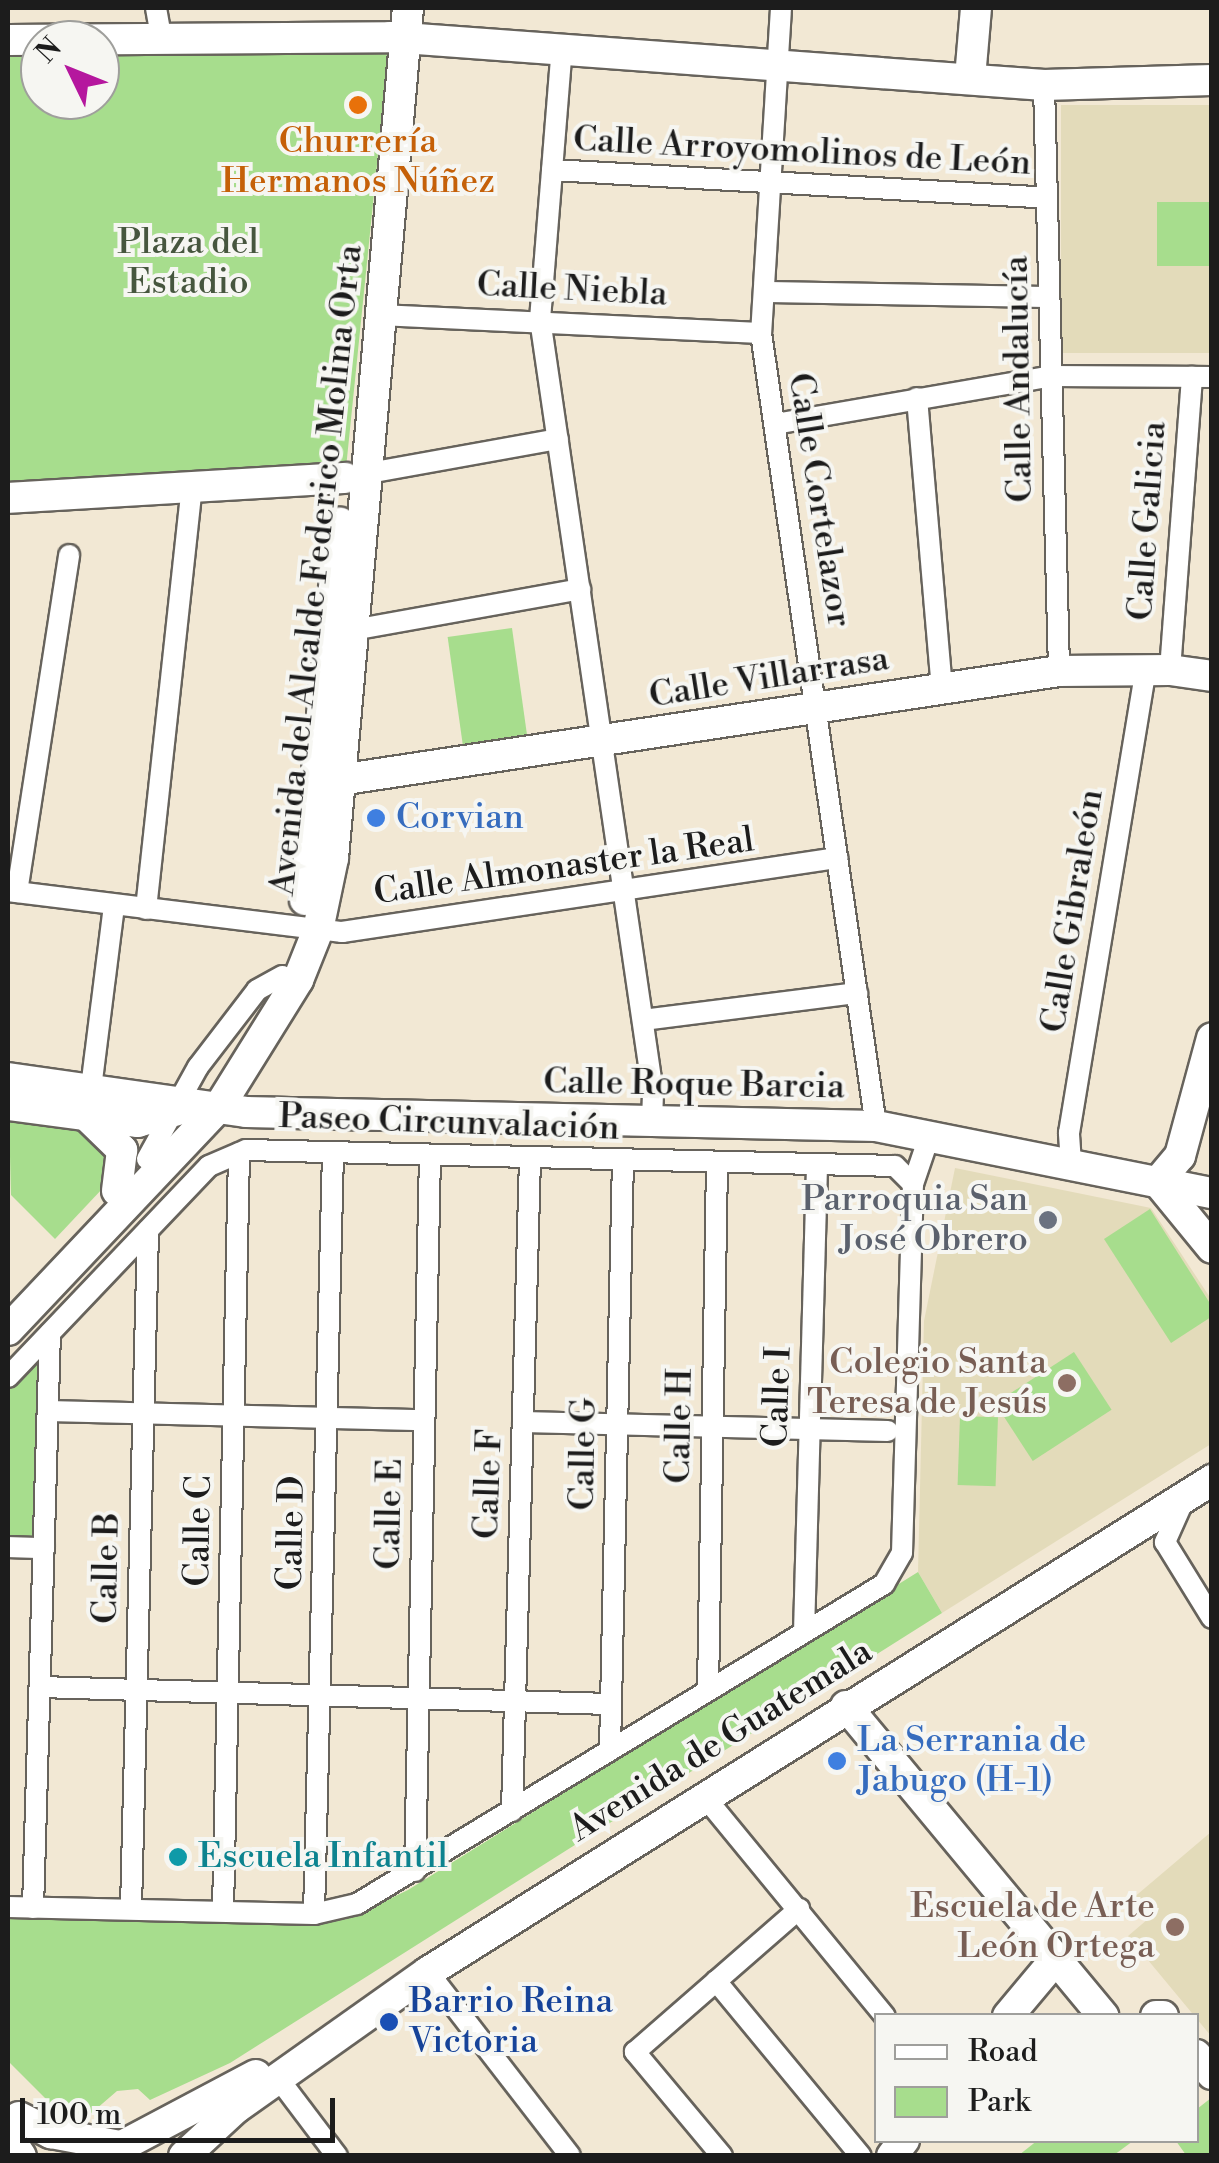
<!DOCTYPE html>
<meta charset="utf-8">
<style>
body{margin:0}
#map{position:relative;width:1219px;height:2163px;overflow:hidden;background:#f2e8d4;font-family:"Libre Bodoni",serif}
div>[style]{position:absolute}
.built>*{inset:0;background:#e3dbba;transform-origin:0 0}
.green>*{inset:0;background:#a7dd8d;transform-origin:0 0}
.roads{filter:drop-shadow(2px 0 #67635c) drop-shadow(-2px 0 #67635c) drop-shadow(0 2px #67635c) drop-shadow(0 -2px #67635c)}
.street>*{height:20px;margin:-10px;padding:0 10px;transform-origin:10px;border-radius:10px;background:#fff}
.secondary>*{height:30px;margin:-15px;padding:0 15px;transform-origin:15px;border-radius:15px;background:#fff}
.dots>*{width:28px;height:28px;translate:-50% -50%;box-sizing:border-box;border:5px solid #f6f6f2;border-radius:50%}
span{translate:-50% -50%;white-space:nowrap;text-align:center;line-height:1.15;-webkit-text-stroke:8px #f6f6f2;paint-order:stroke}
.food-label{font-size:35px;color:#c56008}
.street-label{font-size:35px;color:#1c1c1c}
.park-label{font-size:35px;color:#46563e}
.shop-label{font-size:35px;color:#366cbe}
.left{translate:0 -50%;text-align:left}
.worship-label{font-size:35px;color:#5b616d}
.right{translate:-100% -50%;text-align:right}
.education-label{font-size:35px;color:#785e54}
.culture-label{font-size:35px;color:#0d838f}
.transit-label{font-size:35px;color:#164399}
.frame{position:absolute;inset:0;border:10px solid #1c1c1c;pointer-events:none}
.legend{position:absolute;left:874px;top:2013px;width:325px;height:130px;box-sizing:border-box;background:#f6f6f2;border:2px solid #9f9f9c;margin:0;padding:12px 18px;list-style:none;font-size:30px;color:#1c1c1c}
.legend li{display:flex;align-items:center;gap:20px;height:50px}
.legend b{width:50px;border:2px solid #9f9f9c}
.north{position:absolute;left:20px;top:20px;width:100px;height:100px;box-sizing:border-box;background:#f6f6f2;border:2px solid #9f9f9c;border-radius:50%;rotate:313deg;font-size:28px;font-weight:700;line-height:40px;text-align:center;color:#1c1c1c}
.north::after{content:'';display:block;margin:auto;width:35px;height:45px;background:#b5179e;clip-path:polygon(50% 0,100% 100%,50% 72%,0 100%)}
.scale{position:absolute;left:20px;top:2098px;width:315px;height:45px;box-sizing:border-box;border:5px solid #1c1c1c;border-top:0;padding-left:12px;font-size:30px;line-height:35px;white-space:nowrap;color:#1c1c1c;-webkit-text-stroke:8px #f6f6f2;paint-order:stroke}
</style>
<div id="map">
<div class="built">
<i style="left:1211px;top:105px;width:248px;height:150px;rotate:90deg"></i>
<i style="clip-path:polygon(955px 1168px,1151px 1208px,1211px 1299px,1211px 1444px,942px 1613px,918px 1572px,924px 1321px)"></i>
<i style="clip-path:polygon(1211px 1832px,1211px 2036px,1128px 1936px,1148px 1919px,1132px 1899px)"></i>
</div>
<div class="green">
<i style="clip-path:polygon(evenodd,390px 37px,345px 478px,8px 498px,8px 40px,390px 37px,40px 40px,100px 40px,100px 100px,40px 100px,40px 40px)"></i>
<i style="left:1211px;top:202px;width:64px;height:54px;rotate:90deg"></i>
<i style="left:512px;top:628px;width:109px;height:65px;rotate:82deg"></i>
<i style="clip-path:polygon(9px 1117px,78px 1123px,107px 1147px,103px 1188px,55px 1239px,11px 1195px)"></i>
<i style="clip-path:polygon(1150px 1209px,1211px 1305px,1211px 1317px,1171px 1343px,1104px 1239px)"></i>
<i style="clip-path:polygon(43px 1349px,37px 1541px,8px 1541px,8px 1386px)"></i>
<i style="left:1074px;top:1352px;width:69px;height:94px;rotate:57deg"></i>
<i style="left:960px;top:1416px;width:38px;height:69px;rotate:2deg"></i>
<i style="clip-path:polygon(918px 1572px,942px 1613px,230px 2063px,150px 2100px,138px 2089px,117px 2091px,88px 2116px,71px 2118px,43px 2104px,46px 2099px,8px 2061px,8px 1919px,319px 1924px,347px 1919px,408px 1890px)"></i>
<i style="clip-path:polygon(1211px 2098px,1211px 2155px,1186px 2155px,1176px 2141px,1196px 2140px,1197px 2109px)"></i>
<i style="clip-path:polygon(1038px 2140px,1133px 2140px,1133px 2141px,1114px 2155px,1019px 2155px)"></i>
</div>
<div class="roads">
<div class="street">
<i style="left:156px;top:8px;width:28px;rotate:80deg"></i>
<i style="left:781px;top:8px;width:326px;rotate:93.5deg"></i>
<i style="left:761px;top:333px;width:801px;rotate:81.75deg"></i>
<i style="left:562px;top:46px;width:274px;rotate:94.6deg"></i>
<i style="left:540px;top:319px;width:782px;rotate:81.69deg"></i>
<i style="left:653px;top:1093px;width:29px;rotate:92deg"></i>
<i style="left:1044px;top:85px;width:586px;rotate:88.53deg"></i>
<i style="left:552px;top:170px;width:496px;rotate:3.2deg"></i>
<i style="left:765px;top:292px;width:284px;rotate:1deg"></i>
<i style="left:379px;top:315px;width:382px;rotate:2.7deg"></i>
<i style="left:917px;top:398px;width:293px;rotate:85.1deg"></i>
<i style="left:775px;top:424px;width:281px;rotate:-9.8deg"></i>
<i style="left:1052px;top:376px;width:160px;rotate:0.4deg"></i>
<i style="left:358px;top:475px;width:203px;rotate:-10.2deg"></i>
<i style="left:353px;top:630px;width:231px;rotate:-10.2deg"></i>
<i style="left:1170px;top:670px;width:294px;rotate:-85.7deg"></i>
<i style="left:8px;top:891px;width:337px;rotate:7deg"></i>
<i style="left:342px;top:932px;width:501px;rotate:-8.5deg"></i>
<i style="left:17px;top:892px;width:341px;rotate:-81.2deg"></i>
<i style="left:146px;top:909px;width:424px;rotate:-83.8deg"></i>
<i style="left:643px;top:1020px;width:216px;rotate:-7.2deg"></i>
<i style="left:91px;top:1088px;width:184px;rotate:-82.8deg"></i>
<i style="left:147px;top:1159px;width:105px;rotate:-61deg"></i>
<i style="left:198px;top:1067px;width:97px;rotate:-52.5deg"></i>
<i style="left:257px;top:990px;width:29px;rotate:-29deg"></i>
<i style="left:1071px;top:1163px;width:30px;rotate:-94deg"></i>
<i style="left:1069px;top:1133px;width:469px;rotate:-80.6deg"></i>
<i style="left:8px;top:1377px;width:291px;rotate:-46.4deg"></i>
<i style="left:209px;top:1166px;width:40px;rotate:-23.4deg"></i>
<i style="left:246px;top:1150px;width:649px;rotate:1.41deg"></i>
<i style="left:895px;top:1166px;width:25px;rotate:45deg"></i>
<i style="left:48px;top:1411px;width:376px;rotate:1.4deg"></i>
<i style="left:523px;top:1422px;width:365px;rotate:1.4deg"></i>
<i style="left:1182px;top:1504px;width:42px;rotate:114.1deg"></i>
<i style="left:1165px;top:1542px;width:89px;rotate:58.3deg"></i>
<i style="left:8px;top:1547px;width:36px;rotate:2deg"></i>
<i style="left:804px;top:1632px;width:468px;rotate:-88.4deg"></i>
<i style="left:40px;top:1687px;width:571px;rotate:1.71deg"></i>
<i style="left:708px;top:1690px;width:527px;rotate:-89.02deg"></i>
<i style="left:610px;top:1750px;width:589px;rotate:-88.74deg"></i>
<i style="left:704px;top:1796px;width:285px;rotate:50.6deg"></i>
<i style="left:512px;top:1811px;width:652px;rotate:-88.42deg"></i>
<i style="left:415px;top:1871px;width:714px;rotate:-88.8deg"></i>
<i style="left:8px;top:1907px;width:306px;rotate:1.3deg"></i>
<i style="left:314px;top:1914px;width:44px;rotate:-13.1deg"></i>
<i style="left:357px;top:1904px;width:617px;rotate:-31.27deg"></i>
<i style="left:884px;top:1584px;width:36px;rotate:-60deg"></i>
<i style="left:902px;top:1553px;width:369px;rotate:-88.3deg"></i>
<i style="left:913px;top:1184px;width:53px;rotate:-71.2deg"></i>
<i style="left:33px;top:1908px;width:575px;rotate:-88.31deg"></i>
<i style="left:131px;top:1908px;width:678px;rotate:-88.56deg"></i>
<i style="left:223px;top:1911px;width:758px;rotate:-88.79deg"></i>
<i style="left:314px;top:1914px;width:761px;rotate:-88.57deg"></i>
<i style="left:428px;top:1972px;width:232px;rotate:52.3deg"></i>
<i style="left:716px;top:1981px;width:227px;rotate:50.4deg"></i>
<i style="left:278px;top:2078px;width:98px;rotate:52.9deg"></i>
<i style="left:722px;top:2156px;width:136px;rotate:-129.9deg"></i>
<i style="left:635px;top:2052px;width:218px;rotate:-41.1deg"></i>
</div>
<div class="secondary">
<i style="left:8px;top:40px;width:382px;rotate:-0.4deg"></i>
<i style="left:390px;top:37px;width:656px;rotate:4.2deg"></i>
<i style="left:1044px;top:85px;width:168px;rotate:-1.7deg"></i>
<i style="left:970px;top:78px;width:70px;rotate:-85.1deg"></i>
<i style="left:8px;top:498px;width:338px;rotate:-3.4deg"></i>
<i style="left:339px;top:780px;width:728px;rotate:-8.61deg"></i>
<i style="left:1059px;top:671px;width:111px;rotate:-0.5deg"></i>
<i style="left:1170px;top:670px;width:42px;rotate:8.1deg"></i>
<i style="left:305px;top:900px;width:379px;rotate:-84.7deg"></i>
<i style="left:8px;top:1078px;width:240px;rotate:8.1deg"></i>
<i style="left:246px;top:1112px;width:630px;rotate:1.27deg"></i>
<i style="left:876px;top:1126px;width:343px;rotate:11.3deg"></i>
<i style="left:8px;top:1105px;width:131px;rotate:7.5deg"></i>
<i style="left:138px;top:1122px;width:55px;rotate:-16.8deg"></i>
<i style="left:85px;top:1114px;width:52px;rotate:44.2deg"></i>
<i style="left:122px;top:1150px;width:41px;rotate:97deg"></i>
<i style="left:1158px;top:1182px;width:34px;rotate:-50deg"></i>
<i style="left:1180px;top:1156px;width:122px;rotate:-74.8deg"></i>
<i style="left:1158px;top:1182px;width:85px;rotate:50.7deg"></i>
<i style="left:8px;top:1330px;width:307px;rotate:-46.6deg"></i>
<i style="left:219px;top:1107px;width:150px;rotate:-58.1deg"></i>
<i style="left:298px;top:980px;width:54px;rotate:-68.2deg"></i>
<i style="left:318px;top:930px;width:74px;rotate:-78.2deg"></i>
<i style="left:333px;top:858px;width:853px;rotate:-84.96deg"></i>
<i style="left:846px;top:1706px;width:403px;rotate:50.3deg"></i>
<i style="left:1008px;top:2016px;width:72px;rotate:-50.1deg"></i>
<i style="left:1156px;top:2016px;width:7px"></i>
<i style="left:1196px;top:2055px;width:25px;rotate:50deg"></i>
<i style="left:19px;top:2117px;width:36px;rotate:27deg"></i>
<i style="left:51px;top:2133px;width:70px;rotate:10.7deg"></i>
<i style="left:8px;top:2137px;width:23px;rotate:56deg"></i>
<i style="left:103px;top:2156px;width:173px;rotate:-27.9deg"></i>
<i style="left:184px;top:2156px;width:71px;rotate:-42.7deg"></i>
<i style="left:236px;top:2108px;width:235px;rotate:-35.3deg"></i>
<i style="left:428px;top:1972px;width:926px;rotate:-32.11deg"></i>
<i style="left:892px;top:2156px;width:20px;rotate:-53deg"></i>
</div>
</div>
<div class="dots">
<i style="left:358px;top:105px;background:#e8710a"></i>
<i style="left:376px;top:818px;background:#3f7fe0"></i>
<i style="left:1048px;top:1220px;background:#6b7280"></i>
<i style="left:1067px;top:1383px;background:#8d6e63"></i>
<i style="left:837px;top:1761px;background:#3f7fe0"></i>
<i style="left:178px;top:1857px;background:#0f9aa8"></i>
<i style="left:1175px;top:1927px;background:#8d6e63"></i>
<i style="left:389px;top:2022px;background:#1a4fb4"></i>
</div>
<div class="food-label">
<span style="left:358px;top:162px">Churrería<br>Hermanos Núñez</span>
</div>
<div class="street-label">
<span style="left:802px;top:152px;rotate:3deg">Calle Arroyomolinos de León</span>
<span style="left:572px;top:290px;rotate:3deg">Calle Niebla</span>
<span style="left:1019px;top:379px;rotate:-91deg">Calle Andalucía</span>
<span style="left:819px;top:500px;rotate:81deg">Calle Cortelazor</span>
<span style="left:1148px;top:521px;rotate:-86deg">Calle Galicia</span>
<span style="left:317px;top:570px;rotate:-84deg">Avenida del Alcalde Federico Molina Orta</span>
<span style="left:769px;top:678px;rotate:-9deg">Calle Villarrasa</span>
<span style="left:564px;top:867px;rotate:-8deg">Calle Almonaster la Real</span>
<span style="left:1073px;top:911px;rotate:-81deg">Calle Gibraleón</span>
<span style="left:694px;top:1085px;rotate:1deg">Calle Roque Barcia</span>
<span style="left:449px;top:1123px;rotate:2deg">Paseo Circunvalación</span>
<span style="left:778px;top:1397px;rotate:-88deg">Calle I</span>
<span style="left:680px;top:1426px;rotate:-89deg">Calle H</span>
<span style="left:584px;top:1454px;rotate:-89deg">Calle G</span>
<span style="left:489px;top:1484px;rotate:-88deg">Calle F</span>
<span style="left:390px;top:1514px;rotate:-89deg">Calle E</span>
<span style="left:199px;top:1531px;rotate:-89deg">Calle C</span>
<span style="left:292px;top:1533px;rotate:-89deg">Calle D</span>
<span style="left:107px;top:1568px;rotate:-89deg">Calle B</span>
<span style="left:721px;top:1741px;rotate:-32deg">Avenida de Guatemala</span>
</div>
<div class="park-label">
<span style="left:188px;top:263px">Plaza del<br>Estadio</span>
</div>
<div class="shop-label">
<span class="left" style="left:396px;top:818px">Corvian</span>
<span class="left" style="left:857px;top:1761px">La Serrania de<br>Jabugo (H-1)</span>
</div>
<div class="worship-label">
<span class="right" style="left:1028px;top:1220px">Parroquia San<br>José Obrero</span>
</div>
<div class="education-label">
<span class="right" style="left:1047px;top:1383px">Colegio Santa<br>Teresa de Jesús</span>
<span class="right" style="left:1155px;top:1927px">Escuela de Arte<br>León Ortega</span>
</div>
<div class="culture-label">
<span class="left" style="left:198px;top:1857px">Escuela Infantil</span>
</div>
<div class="transit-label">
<span class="left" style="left:409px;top:2022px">Barrio Reina<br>Victoria</span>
</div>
<div class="frame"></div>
<ul class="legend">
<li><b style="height:12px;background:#fff"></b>Road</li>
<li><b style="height:28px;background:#a7dd8d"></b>Park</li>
</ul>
<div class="north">N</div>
<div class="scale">100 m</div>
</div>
